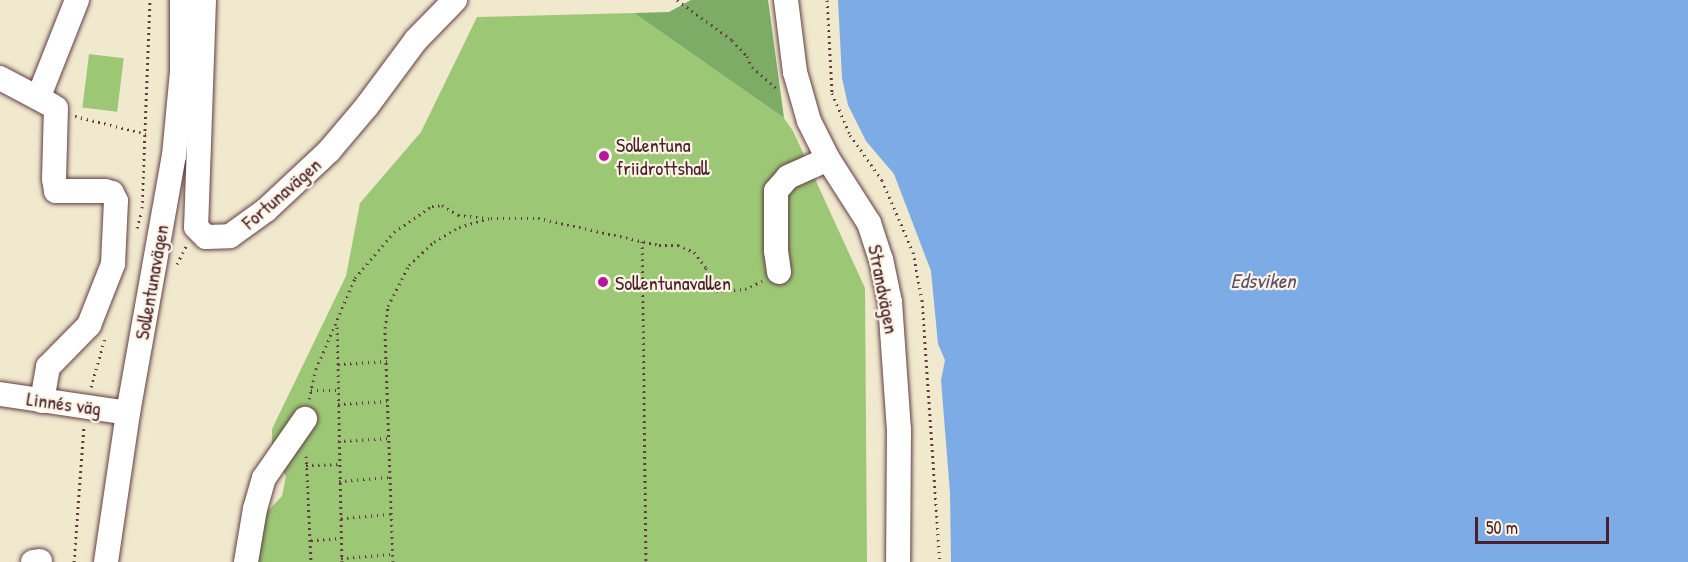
<!DOCTYPE html>
<meta charset="utf-8">
<style>
body{margin:0}
#map{position:relative;width:1688px;height:562px;overflow:hidden;background:#f0e9ce;font-family:"Patrick Hand",sans-serif}
div>[style]{position:absolute}
.green>*{inset:0;background:#9cc875;transform-origin:0 0}
.forest>*{inset:0;background:#7dac66}
.water>*{inset:0;background:#7dabe6}
.path>*{height:3px;margin-top:-1.5px;transform-origin:0;background:repeating-linear-gradient(90deg,#633d43 0 1.5px,transparent 0 6px)}
.roads{filter:drop-shadow(0 0 2px #633d43) drop-shadow(0 0 2px #633d43)}
.minor>*{height:24px;margin:-12px;padding:0 12px;transform-origin:12px;border-radius:12px;background:#fff}
.dots>*{width:16px;height:16px;translate:-50% -50%;box-sizing:border-box;border:3px solid #fcf5e5;border-radius:50%}
span{translate:-50% -50%;white-space:nowrap;text-align:center;line-height:1.15;-webkit-text-stroke:4.5px #fcf5e5;paint-order:stroke}
.poi-label{font-size:20px;color:#4a1f2b}
.left{translate:0 -50%;text-align:left}
.street-label{font-size:20px;color:#4a1f2b}
.water-label{font-size:21px;color:#5c506c;font-style:italic}
.scale{position:absolute;left:1475px;top:517px;width:134px;height:27px;box-sizing:border-box;border:3px solid #4a1f2b;border-top:0;padding-left:8px;font-size:18px;line-height:21px;white-space:nowrap;color:#4a1f2b;-webkit-text-stroke:4px #fcf5e5;paint-order:stroke}
</style>
<div id="map">
<div class="green">
<div style="clip-path:polygon(634px 13px,784px 118px,793px 131px,865px 288px,867px 562px,255px 562px,265px 514px,282px 496px,286px 476px,272px 457px,272px 429px,346px 276px,360px 203px,421px 132px,477px 17px)"></div>
<div style="left:89px;top:54px;width:35px;height:54px;rotate:7deg"></div>
</div>
<div class="forest">
<div style="clip-path:polygon(691px 0,768px 0,784px 118px,634px 13px,669px 12px)"></div>
</div>
<div class="water">
<div style="clip-path:polygon(838px 0,1688px 0,1688px 562px,951px 562px,950px 493px,941px 380px,945px 360px,938px 344px,931px 271px,894px 174px,866px 141px,848px 105px,842px 78px)"></div>
</div>
<div class="path">
<div style="left:677px;top:0;width:68px;rotate:36deg"></div>
<div style="left:732px;top:40px;width:22px;rotate:47deg"></div>
<div style="left:747px;top:56px;width:12px;rotate:66deg"></div>
<div style="left:752px;top:67px;width:35px;rotate:41deg"></div>
<div style="left:827px;top:0;width:93px;rotate:86.9deg"></div>
<div style="left:832px;top:93px;width:46px;rotate:66.8deg"></div>
<div style="left:850px;top:135px;width:55px;rotate:54.6deg"></div>
<div style="left:882px;top:180px;width:78px;rotate:66.7deg"></div>
<div style="left:913px;top:252px;width:49px;rotate:79.4deg"></div>
<div style="left:922px;top:300px;width:263px;rotate:86.1deg"></div>
<div style="left:75px;top:116px;width:73px;rotate:14.2deg"></div>
<div style="left:142px;top:208px;width:208px;rotate:-87.8deg"></div>
<div style="left:137px;top:228px;width:15px;rotate:-74deg"></div>
<div style="left:642px;top:241px;width:321px;rotate:89.3deg"></div>
<div style="left:177px;top:264px;width:20px;rotate:-63deg"></div>
<div style="left:337px;top:327px;width:235px;rotate:88.8deg"></div>
<div style="left:338px;top:364px;width:49px;rotate:-3.5deg"></div>
<div style="left:91px;top:387px;width:51px;rotate:-74.1deg"></div>
<div style="left:311px;top:390px;width:26px"></div>
<div style="left:309px;top:399px;width:31px;rotate:-77deg"></div>
<div style="left:316px;top:369px;width:99px;rotate:-66.8deg"></div>
<div style="left:355px;top:278px;width:60px;rotate:-49.7deg"></div>
<div style="left:394px;top:232px;width:46px;rotate:-34.4deg"></div>
<div style="left:432px;top:206px;width:10px;rotate:-6deg"></div>
<div style="left:442px;top:205px;width:19px;rotate:32deg"></div>
<div style="left:458px;top:215px;width:28px;rotate:6deg"></div>
<div style="left:338px;top:404px;width:49px;rotate:-3.5deg"></div>
<div style="left:338px;top:441px;width:51px;rotate:-3.4deg"></div>
<div style="left:306px;top:456px;width:106px;rotate:87.3deg"></div>
<div style="left:306px;top:465px;width:32px;rotate:-2deg"></div>
<div style="left:339px;top:481px;width:50px;rotate:-4.6deg"></div>
<div style="left:341px;top:518px;width:49px;rotate:-4.7deg"></div>
<div style="left:311px;top:540px;width:30px;rotate:-4deg"></div>
<div style="left:341px;top:558px;width:51px;rotate:-4.5deg"></div>
<div style="left:74px;top:562px;width:136px;rotate:-85.8deg"></div>
<div style="left:393px;top:562px;width:234px;rotate:-92deg"></div>
<div style="left:385px;top:328px;width:22px;rotate:-82deg"></div>
<div style="left:388px;top:306px;width:46px;rotate:-62.9deg"></div>
<div style="left:409px;top:265px;width:34px;rotate:-43deg"></div>
<div style="left:434px;top:242px;width:29px;rotate:-31deg"></div>
<div style="left:459px;top:227px;width:33px;rotate:-16deg"></div>
<div style="left:491px;top:218px;width:47px"></div>
<div style="left:538px;top:218px;width:124px;rotate:12.6deg"></div>
<div style="left:659px;top:245px;width:19px"></div>
<div style="left:678px;top:245px;width:17px;rotate:24deg"></div>
<div style="left:694px;top:252px;width:20px;rotate:53deg"></div>
<div style="left:706px;top:268px;width:25px;rotate:67deg"></div>
<div style="left:716px;top:291px;width:29px;rotate:-4deg"></div>
<div style="left:745px;top:289px;width:19px;rotate:-25deg"></div>
</div>
<div class="roads">
<div class="minor">
<div style="left:204px;top:0;width:227px;rotate:92deg"></div>
<div style="left:196px;top:227px;width:14px;rotate:45deg"></div>
<div style="left:206px;top:237px;width:24px;rotate:-2deg"></div>
<div style="left:230px;top:236px;width:44px;rotate:-35.8deg"></div>
<div style="left:266px;top:210px;width:86px;rotate:-43.1deg"></div>
<div style="left:329px;top:151px;width:59px;rotate:-49.8deg"></div>
<div style="left:367px;top:106px;width:82px;rotate:-53.4deg"></div>
<div style="left:416px;top:40px;width:56px;rotate:-45.7deg"></div>
<div style="left:786px;top:0;width:73px;rotate:82.9deg"></div>
<div style="left:795px;top:72px;width:51px;rotate:74.1deg"></div>
<div style="left:809px;top:121px;width:42px;rotate:63.4deg"></div>
<div style="left:828px;top:159px;width:76px;rotate:57.4deg"></div>
<div style="left:869px;top:223px;width:38px;rotate:72deg"></div>
<div style="left:881px;top:259px;width:44px;rotate:78.2deg"></div>
<div style="left:890px;top:302px;width:128px;rotate:86deg"></div>
<div style="left:899px;top:430px;width:132px;rotate:90.4deg"></div>
<div style="left:0;top:78px;width:58px;rotate:27.9deg"></div>
<div style="left:39px;top:96px;width:103px;rotate:-68.4deg"></div>
<div style="left:779px;top:272px;width:21px;rotate:-98deg"></div>
<div style="left:776px;top:251px;width:60px;rotate:-90deg"></div>
<div style="left:776px;top:191px;width:18px;rotate:-49deg"></div>
<div style="left:788px;top:177px;width:44px;rotate:-24.2deg"></div>
<div style="left:0;top:394px;width:129px;rotate:8.4deg"></div>
<div style="left:42px;top:401px;width:35px;rotate:-80deg"></div>
<div style="left:48px;top:367px;width:59px;rotate:-45.7deg"></div>
<div style="left:89px;top:325px;width:66px;rotate:-68.5deg"></div>
<div style="left:113px;top:264px;width:63px;rotate:-87.3deg"></div>
<div style="left:116px;top:201px;width:9px;rotate:-117deg"></div>
<div style="left:112px;top:193px;width:7px;rotate:-164deg"></div>
<div style="left:105px;top:191px;width:49px;rotate:180deg"></div>
<div style="left:56px;top:191px;width:12px;rotate:-99deg"></div>
<div style="left:54px;top:179px;width:71px;rotate:-88.4deg"></div>
<div style="left:33px;top:562px;width:7px;rotate:-8deg"></div>
<div style="left:106px;top:562px;width:151px;rotate:-81.6deg"></div>
<div style="left:128px;top:413px;width:261px;rotate:-79.9deg"></div>
<div style="left:174px;top:156px;width:85px;rotate:-84.6deg"></div>
<div style="left:182px;top:71px;width:71px;rotate:-90deg"></div>
<div style="left:246px;top:562px;width:54px;rotate:-80.4deg"></div>
<div style="left:255px;top:509px;width:32px;rotate:-74deg"></div>
<div style="left:264px;top:478px;width:72px;rotate:-55.2deg"></div>
</div>
</div>
<div class="dots">
<div style="left:604px;top:156px;background:#b5179e"></div>
<div style="left:603px;top:282px;background:#b5179e"></div>
</div>
<div class="poi-label">
<span class="left" style="left:616px;top:156px">Sollentuna<br>friidrottshall</span>
<span class="left" style="left:615px;top:282px">Sollentunavallen</span>
</div>
<div class="street-label">
<span style="left:281px;top:193px;rotate:-41deg">Fortunavägen</span>
<span style="left:151px;top:282px;rotate:-80deg">Sollentunavägen</span>
<span style="left:884px;top:289px;rotate:79deg">Strandvägen</span>
<span style="left:64px;top:403px;rotate:8deg">Linnés väg</span>
</div>
<div class="water-label">
<span style="left:1263px;top:281px">Edsviken</span>
</div>
<div class="scale">50 m</div>
</div>
